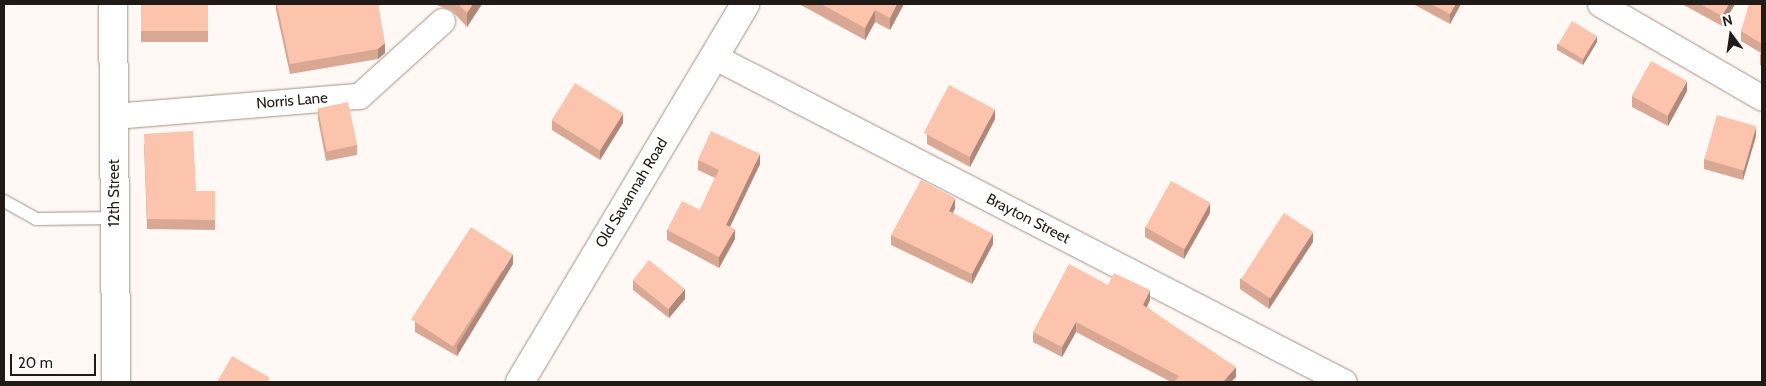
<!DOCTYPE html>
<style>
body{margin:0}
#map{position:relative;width:1766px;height:386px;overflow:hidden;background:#fff8f4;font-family:Cabin,sans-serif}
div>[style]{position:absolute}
.roads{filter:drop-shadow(0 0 1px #a09288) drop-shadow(0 0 1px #a09288)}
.service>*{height:12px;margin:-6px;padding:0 6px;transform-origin:6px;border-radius:6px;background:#fff}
.minor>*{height:25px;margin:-12.5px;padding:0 12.5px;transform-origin:12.5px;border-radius:12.5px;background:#fff}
.tertiary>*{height:28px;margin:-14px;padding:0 14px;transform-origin:14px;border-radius:14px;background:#fff}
.wall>*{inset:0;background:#d9a895;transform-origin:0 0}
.shaded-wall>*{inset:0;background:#b08879}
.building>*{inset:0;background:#fcc3ad;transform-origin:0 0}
span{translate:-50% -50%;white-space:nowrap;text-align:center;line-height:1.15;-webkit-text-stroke:5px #fff;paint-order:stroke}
.street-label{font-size:15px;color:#211b18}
.frame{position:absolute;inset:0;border:5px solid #211b18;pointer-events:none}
.north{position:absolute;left:1706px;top:10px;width:50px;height:50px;-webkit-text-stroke:4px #fff;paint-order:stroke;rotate:346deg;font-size:14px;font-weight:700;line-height:20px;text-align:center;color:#211b18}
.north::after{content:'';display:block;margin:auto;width:18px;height:22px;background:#211b18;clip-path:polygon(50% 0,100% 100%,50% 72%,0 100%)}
.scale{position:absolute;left:10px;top:354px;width:86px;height:22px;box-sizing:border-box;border:2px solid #211b18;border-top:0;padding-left:6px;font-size:15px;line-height:18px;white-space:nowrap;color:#211b18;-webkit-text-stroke:4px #fff;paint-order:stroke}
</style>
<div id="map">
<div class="roads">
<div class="service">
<div style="left:4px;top:201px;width:37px;rotate:29deg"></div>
<div style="left:36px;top:219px;width:79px;rotate:-0.7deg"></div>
</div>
<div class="minor">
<div style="left:1600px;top:4px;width:187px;rotate:30.1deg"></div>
<div style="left:713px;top:56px;width:710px;rotate:27.32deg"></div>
<div style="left:114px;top:116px;width:246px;rotate:-4.7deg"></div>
<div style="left:359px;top:96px;width:112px;rotate:-42.1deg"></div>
</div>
<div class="tertiary">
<div style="left:113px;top:4px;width:378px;rotate:89.5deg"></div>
<div style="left:520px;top:382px;width:440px;rotate:-59.2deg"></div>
</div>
</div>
<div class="wall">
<div style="left:141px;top:4px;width:67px;height:38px"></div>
<div style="clip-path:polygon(276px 4px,378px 4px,385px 53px,378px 59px,290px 74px,276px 10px)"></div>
<div style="clip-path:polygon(434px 4px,482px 4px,467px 27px,452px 11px)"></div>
<div style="clip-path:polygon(799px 4px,904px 4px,890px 30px,875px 22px,865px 40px)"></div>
<div style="clip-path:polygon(1413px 4px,1461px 4px,1450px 24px)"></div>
<div style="clip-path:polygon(1682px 4px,1735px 4px,1722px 26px)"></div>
<div style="clip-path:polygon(1762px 4px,1762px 66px,1760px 65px,1760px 55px,1761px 53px,1741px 41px,1741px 31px)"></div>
<div style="clip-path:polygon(1597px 42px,1583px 65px,1557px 50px,1557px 44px)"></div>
<div style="clip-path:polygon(1687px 91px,1668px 126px,1632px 107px,1632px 96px)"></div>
<div style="clip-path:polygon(318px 108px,357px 145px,357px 155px,326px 161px,318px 119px)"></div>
<div style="clip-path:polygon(995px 119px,970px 167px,927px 144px,927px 134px)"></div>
<div style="clip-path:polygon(552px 120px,623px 123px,600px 160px,552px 130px)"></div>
<div style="clip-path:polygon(1756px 136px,1743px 180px,1704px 169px,1704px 159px)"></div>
<div style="clip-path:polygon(144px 144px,196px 191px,215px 191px,215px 230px,147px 229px)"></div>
<div style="clip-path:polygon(698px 160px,760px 164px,730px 227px,735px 239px,719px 268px,667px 240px,667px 230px,700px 210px,715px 178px,698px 170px)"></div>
<div style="clip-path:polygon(955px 208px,953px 213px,993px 244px,972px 284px,891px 245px,891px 235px)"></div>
<div style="clip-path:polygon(1210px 213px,1184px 259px,1145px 237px,1145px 227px)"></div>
<div style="clip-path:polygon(1313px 242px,1269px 309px,1240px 289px,1240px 279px)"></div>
<div style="clip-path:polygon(513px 264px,457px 356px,415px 332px,415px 322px)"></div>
<div style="clip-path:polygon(633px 280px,685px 299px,669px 318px,633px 290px)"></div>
<div style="clip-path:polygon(1108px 285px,1150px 300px,1147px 307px,1236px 377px,1231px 382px,1171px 382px,1076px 332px,1062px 357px,1033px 342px,1033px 332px)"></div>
</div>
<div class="shaded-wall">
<div style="clip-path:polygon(473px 4px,482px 4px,467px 27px,467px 13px)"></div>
<div style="clip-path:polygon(897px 4px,904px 4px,890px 30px,890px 18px)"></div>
<div style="clip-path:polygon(1456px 4px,1461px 4px,1450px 24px,1450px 14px)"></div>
<div style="clip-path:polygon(1729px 4px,1735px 4px,1722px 26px,1722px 16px)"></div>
<div style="clip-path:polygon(875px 10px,875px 22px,865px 40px,865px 28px)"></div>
<div style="clip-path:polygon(1597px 36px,1597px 42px,1583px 65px,1583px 60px)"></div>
<div style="clip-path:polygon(385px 43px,385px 53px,378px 59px,378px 49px)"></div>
<div style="clip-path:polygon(1687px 81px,1687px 91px,1668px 126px,1668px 116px)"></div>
<div style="clip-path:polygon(995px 109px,995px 119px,970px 167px,970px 157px)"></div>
<div style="clip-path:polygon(623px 113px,623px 123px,600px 160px,600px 150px)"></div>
<div style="clip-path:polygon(1756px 126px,1756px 136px,1743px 180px,1743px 170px)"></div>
<div style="clip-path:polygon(760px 154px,760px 164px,726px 235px,726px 225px)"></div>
<div style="clip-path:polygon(955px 198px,955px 208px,949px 221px,949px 211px)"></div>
<div style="clip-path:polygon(1210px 203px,1210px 213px,1184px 259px,1184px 249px)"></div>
<div style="clip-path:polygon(735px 229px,735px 239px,719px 268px,719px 257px)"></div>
<div style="clip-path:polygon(1313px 232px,1313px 242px,1269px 309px,1269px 299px)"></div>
<div style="clip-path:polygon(993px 234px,993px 244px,972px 284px,972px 274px)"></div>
<div style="clip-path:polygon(513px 254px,513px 264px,457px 356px,457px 346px)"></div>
<div style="clip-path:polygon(685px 289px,685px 299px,669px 318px,669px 308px)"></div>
<div style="clip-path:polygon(1150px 290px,1150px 300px,1143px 315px,1143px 305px)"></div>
<div style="clip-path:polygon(1076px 322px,1076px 332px,1062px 357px,1062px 347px)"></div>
<div style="clip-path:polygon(1236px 367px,1236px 377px,1231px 382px,1223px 382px)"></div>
</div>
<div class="building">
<div style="left:141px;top:4px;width:67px;height:27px"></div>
<div style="clip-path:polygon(277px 4px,378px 4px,385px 43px,378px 49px,290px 64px)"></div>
<div style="clip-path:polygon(458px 4px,473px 4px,467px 13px)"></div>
<div style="clip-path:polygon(821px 4px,897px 4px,890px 18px,875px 10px,865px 28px)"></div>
<div style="clip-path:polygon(1431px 4px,1456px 4px,1450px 14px)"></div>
<div style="clip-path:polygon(1700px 4px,1729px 4px,1722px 16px)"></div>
<div style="clip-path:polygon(1749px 4px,1762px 4px,1762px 44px,1741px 31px)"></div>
<div style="left:1572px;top:21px;width:29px;height:27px;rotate:31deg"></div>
<div style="left:1651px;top:61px;width:41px;height:40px;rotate:29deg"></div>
<div style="left:575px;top:83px;width:57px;height:44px;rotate:32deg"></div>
<div style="left:949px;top:85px;width:52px;height:54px;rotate:28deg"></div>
<div style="left:348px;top:102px;width:44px;height:31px;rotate:78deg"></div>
<div style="left:1717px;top:115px;width:41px;height:46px;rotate:16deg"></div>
<div style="clip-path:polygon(193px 131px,196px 191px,215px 191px,215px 220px,147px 219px,144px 134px)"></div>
<div style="clip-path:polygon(711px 131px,760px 154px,726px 225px,735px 229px,719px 257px,667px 230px,682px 201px,700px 210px,719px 170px,698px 160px)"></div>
<div style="clip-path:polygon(921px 180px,955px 198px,949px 211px,993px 234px,972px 274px,891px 235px)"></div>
<div style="left:1171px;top:181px;width:45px;height:53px;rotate:29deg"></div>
<div style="left:1284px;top:213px;width:35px;height:79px;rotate:33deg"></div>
<div style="left:471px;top:227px;width:50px;height:110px;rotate:33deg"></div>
<div style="left:649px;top:260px;width:46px;height:26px;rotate:39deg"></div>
<div style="clip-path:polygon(1069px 264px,1108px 285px,1114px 273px,1150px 290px,1143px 305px,1236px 367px,1223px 382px,1177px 382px,1175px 381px,1179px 376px,1076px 322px,1062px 347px,1033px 332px)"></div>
<div style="clip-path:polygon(232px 356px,270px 378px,268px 382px,217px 382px)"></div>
</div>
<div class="street-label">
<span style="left:292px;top:101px;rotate:-5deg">Norris Lane</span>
<span style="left:115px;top:193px;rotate:-90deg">12th Street</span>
<span style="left:632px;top:193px;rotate:-59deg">Old Savannah Road</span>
<span style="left:1028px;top:219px;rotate:27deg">Brayton Street</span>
</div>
<div class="frame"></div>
<div class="north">N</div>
<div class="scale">20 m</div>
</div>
